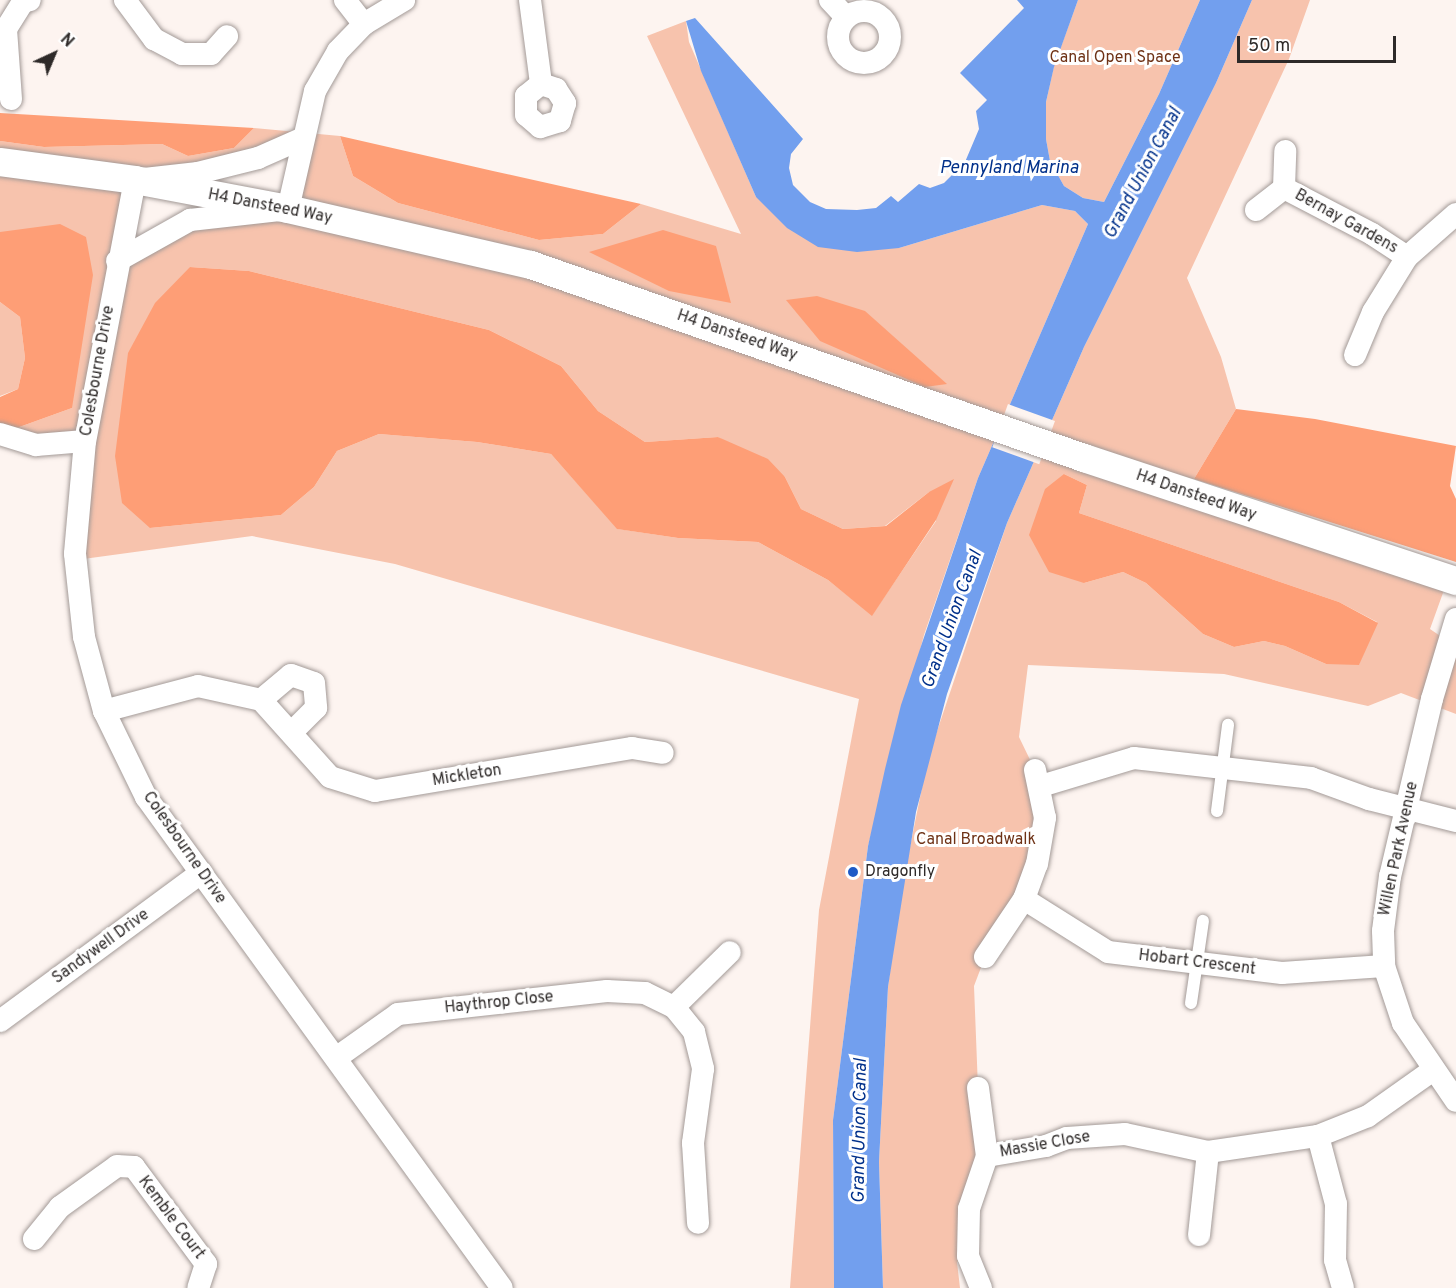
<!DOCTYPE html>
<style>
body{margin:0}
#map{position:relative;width:1456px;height:1288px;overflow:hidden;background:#fdf4f0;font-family:Overpass,sans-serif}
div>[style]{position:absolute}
.green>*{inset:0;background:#f7c3ad}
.forest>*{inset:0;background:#fe9e76}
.water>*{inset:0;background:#729fee}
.pier>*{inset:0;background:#fdf4f0;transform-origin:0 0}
.roads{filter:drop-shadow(0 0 2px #a39a97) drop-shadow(0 0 2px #a39a97)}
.service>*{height:12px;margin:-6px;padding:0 6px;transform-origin:6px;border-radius:6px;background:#fff}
.minor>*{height:22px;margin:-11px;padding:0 11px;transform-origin:11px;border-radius:11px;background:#fff}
.minor>.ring{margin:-11px;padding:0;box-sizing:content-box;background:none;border:22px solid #fff;border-radius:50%}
.tertiary>*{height:28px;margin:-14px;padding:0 14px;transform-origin:14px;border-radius:14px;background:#fff}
.dots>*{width:16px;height:16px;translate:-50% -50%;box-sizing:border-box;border:3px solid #fff;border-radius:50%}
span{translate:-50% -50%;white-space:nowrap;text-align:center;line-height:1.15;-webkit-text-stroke:6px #fff;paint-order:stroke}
.park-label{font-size:16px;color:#6e3216}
.street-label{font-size:16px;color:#2e2a29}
.poi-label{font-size:16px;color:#2e2a29}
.left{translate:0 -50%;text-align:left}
.water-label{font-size:18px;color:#00308a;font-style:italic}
.north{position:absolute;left:24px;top:24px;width:60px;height:60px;-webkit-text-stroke:4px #fff;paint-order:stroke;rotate:44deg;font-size:16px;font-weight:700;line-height:24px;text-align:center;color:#2e2a29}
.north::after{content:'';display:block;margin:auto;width:21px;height:27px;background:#2e2a29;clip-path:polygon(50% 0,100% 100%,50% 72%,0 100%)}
.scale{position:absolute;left:1237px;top:36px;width:159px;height:27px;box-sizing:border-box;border:3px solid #2e2a29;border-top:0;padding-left:8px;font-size:18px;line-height:21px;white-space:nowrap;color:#2e2a29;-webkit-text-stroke:4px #fff;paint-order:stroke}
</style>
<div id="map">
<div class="green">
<div style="clip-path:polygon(1078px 0,1200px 0,1159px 94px,1104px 202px,1083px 198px,1064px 186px,1050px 161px,1046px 139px,1046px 102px,1054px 66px)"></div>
<div style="clip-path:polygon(evenodd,1252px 0,1310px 0,1289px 59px,1187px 278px,1221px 357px,1236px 409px,1194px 479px,1099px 462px,1448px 579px,1430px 629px,1449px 642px,1456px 620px,1456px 714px,1401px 693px,1368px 706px,1224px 674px,1028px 665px,1019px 737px,1035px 770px,1037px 864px,985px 957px,974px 986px,978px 1088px,987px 1156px,968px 1256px,957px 1262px,960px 1288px,883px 1288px,879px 1162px,888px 987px,898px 906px,928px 758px,1007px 523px,1084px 347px,1216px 83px,1252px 0,1064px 474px,1087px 485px,1079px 513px,1339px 602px,1377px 622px,1359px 664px,1326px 664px,1285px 646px,1264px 641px,1234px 647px,1203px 634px,1146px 583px,1123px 572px,1084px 583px,1064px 474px)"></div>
<div style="clip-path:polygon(evenodd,686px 21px,689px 42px,756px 197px,899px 248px,1042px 205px,1075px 211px,1088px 224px,978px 478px,924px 635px,868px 846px,833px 1120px,834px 1288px,790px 1288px,819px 910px,859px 699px,395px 564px,252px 536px,76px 560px,85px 441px,0 434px,72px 408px,7px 232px,0 232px,0 141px,44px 147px,162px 144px,188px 156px,234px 148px,254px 128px,340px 136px,353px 176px,398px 203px,539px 240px,603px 234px,641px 204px,741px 234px,647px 36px,686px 21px,302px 135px,288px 209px,190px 220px,117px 261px,135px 180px,302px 135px,686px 21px,190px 267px,249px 271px,489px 330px,561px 366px,598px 411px,645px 442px,718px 437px,785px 477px,801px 509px,843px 529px,885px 526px,929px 492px,936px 521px,872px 615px,828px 580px,758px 542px,678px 538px,618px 529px,551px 454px,477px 442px,379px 434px,337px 451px,314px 487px,281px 515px,150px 528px,190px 267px)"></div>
<div style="clip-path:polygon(0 302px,20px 317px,25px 358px,18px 389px,0 396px)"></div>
</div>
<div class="forest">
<div style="clip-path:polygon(0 113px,254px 128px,234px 148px,188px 156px,162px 144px,44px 147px,0 141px)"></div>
<div style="clip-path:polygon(340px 136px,493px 171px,641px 204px,603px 234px,539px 240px,398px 203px,353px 176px)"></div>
<div style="clip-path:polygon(60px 224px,86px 237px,93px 275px,72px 408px,0 434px,0 397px,18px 389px,25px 358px,20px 317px,0 302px,0 232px)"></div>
<div style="clip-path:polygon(663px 230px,716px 246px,731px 303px,669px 291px,589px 252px)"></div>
<div style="clip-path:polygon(190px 267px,249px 271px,489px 330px,561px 366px,598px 411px,645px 442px,718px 437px,768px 459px,785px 477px,801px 509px,843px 529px,886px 526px,929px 492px,954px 479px,936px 520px,872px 616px,828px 580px,758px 542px,678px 538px,617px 529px,551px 454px,477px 442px,379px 434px,337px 451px,314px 487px,281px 515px,150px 528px,122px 503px,115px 456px,128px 353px,155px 303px)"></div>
<div style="clip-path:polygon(817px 296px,865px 311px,947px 384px,925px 387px,820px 341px,786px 300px)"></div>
<div style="clip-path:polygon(1236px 409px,1315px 419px,1456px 446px,1450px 486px,1456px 499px,1456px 562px,1194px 479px)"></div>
<div style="clip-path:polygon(1064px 474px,1087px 485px,1079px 513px,1339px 602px,1378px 623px,1359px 665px,1326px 664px,1285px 646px,1264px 641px,1234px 647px,1203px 634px,1146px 583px,1123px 572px,1084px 583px,1049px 572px,1029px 535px,1045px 489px)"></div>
</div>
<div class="water">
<div style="clip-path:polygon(1017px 0,1078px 0,1054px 67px,1046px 102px,1046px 139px,1050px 161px,1064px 186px,1083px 198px,1104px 202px,1159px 94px,1200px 0,1252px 0,1216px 83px,1084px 347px,1007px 523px,947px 694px,916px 812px,888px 987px,879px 1162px,883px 1288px,834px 1288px,833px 1120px,868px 846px,885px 769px,901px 705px,978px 478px,1088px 224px,1075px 211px,1042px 205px,899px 248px,857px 252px,818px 247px,787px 228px,756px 197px,701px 71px,686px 21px,695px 18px,803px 139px,791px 154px,789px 168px,793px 185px,810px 202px,826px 209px,857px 210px,876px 208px,891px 196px,898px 202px,919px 184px,930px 188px,944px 183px,965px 162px,979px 129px,976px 111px,987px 100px,960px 73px,1024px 8px)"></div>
</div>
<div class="pier">
<div style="left:1008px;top:404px;width:50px;height:46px;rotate:20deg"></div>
</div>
<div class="roads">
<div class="service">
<div style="left:1217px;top:811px;width:87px;rotate:-82.7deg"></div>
<div style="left:1191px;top:1003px;width:83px;rotate:-81.7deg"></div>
</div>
<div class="minor">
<div style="left:125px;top:0;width:49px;rotate:53.4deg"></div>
<div style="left:154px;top:39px;width:32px;rotate:28deg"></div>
<div style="left:182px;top:54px;width:29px"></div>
<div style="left:211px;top:54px;width:24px;rotate:-48deg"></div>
<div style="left:345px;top:0;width:31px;rotate:52deg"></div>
<div style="left:530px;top:0;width:85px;rotate:82.5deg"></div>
<div style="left:830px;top:0;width:23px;rotate:47deg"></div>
<div class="ring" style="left:838px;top:11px;width:30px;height:30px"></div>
<div style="left:541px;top:84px;width:16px;rotate:18deg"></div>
<div style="left:556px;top:89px;width:17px;rotate:57deg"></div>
<div style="left:565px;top:103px;width:19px;rotate:106deg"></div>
<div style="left:560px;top:121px;width:21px;rotate:163deg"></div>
<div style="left:540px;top:127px;width:18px;rotate:-139deg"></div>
<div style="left:526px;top:115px;width:19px;rotate:-90deg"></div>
<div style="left:526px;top:96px;width:19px;rotate:-39deg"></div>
<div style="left:11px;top:99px;width:70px;rotate:-94.1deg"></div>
<div style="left:6px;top:29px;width:32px;rotate:-58deg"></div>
<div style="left:23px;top:2px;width:7px;rotate:-16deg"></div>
<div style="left:301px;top:139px;width:47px;rotate:156.2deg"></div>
<div style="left:258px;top:158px;width:62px;rotate:166deg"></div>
<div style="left:198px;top:173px;width:63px;rotate:173.7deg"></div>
<div style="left:135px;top:180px;width:266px;rotate:100.8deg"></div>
<div style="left:85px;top:441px;width:113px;rotate:95.1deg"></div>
<div style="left:75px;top:554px;width:83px;rotate:83.8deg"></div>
<div style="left:84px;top:637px;width:77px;rotate:74.9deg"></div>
<div style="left:104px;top:711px;width:96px;rotate:64deg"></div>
<div style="left:146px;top:797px;width:606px;rotate:54.06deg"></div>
<div style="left:1284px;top:188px;width:99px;rotate:27.6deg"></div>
<div style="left:1372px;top:234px;width:42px;rotate:33.3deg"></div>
<div style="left:1256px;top:210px;width:36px;rotate:-38deg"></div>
<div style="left:1284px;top:188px;width:37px;rotate:-88deg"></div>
<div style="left:117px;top:261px;width:84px;rotate:-29.3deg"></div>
<div style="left:190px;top:220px;width:99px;rotate:-6.4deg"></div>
<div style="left:288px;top:209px;width:121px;rotate:-77.1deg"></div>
<div style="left:315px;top:91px;width:46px;rotate:-60.1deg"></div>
<div style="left:338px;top:51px;width:37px;rotate:-46deg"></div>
<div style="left:364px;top:24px;width:47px;rotate:-31deg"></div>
<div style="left:1355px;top:355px;width:47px;rotate:-67.3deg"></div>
<div style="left:1373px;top:312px;width:65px;rotate:-58.3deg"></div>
<div style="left:1407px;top:257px;width:65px;rotate:-41.3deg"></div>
<div style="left:0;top:434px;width:38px;rotate:17deg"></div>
<div style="left:36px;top:445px;width:49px;rotate:-4.7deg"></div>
<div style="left:1456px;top:619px;width:84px;rotate:106.7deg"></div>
<div style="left:1432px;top:699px;width:182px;rotate:103.3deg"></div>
<div style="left:1390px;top:876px;width:55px;rotate:97.3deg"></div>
<div style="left:1383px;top:931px;width:35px;rotate:88deg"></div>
<div style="left:1384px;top:966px;width:60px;rotate:71.6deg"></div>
<div style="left:1403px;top:1023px;width:94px;rotate:55.8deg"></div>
<div style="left:261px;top:700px;width:39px;rotate:-40deg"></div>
<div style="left:291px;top:675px;width:24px;rotate:19deg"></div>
<div style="left:314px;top:683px;width:25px;rotate:85deg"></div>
<div style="left:316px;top:708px;width:35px;rotate:135deg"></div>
<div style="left:104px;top:711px;width:97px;rotate:-14.9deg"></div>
<div style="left:198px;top:686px;width:65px;rotate:12.5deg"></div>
<div style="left:261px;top:700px;width:103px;rotate:48.1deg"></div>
<div style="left:330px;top:777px;width:47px;rotate:17.3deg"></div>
<div style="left:375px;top:791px;width:261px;rotate:-9.5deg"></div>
<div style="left:632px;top:748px;width:31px;rotate:9deg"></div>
<div style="left:1041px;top:786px;width:97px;rotate:-16.8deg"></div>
<div style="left:1134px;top:758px;width:178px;rotate:6.4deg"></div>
<div style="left:1311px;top:778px;width:62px;rotate:19.9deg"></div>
<div style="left:1369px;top:799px;width:90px;rotate:14.2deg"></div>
<div style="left:1024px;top:899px;width:99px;rotate:32.2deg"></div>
<div style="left:1108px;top:952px;width:175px;rotate:6.9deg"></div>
<div style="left:1282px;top:973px;width:102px;rotate:-3.9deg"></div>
<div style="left:985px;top:957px;width:70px;rotate:-56.1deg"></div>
<div style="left:1024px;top:899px;width:37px;rotate:-70deg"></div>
<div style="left:1037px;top:864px;width:47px;rotate:-80.1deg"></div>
<div style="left:1045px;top:818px;width:49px;rotate:-101.8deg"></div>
<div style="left:674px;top:1007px;width:78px;rotate:-44.5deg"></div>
<div style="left:0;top:1021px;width:250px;rotate:-36.4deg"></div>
<div style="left:336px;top:1058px;width:76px;rotate:-35.4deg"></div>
<div style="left:398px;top:1014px;width:210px;rotate:-6.3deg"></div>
<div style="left:607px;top:991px;width:38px;rotate:3deg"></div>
<div style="left:645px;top:993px;width:32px;rotate:26deg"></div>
<div style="left:674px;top:1007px;width:32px;rotate:51deg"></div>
<div style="left:694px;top:1032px;width:38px;rotate:76deg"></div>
<div style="left:703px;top:1069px;width:75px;rotate:97.7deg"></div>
<div style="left:693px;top:1143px;width:80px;rotate:86.4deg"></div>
<div style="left:978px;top:1088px;width:69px;rotate:82.5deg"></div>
<div style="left:987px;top:1156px;width:56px;rotate:108.8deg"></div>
<div style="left:969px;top:1209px;width:47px;rotate:91.2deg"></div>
<div style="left:968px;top:1256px;width:35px;rotate:68deg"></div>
<div style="left:1318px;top:1136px;width:70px;rotate:75.2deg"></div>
<div style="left:1336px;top:1204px;width:56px;rotate:91deg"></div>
<div style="left:1335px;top:1260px;width:29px;rotate:74deg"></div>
<div style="left:987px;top:1156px;width:60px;rotate:-9.6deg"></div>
<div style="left:1046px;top:1146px;width:22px;rotate:-21deg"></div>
<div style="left:1067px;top:1138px;width:58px;rotate:-3.9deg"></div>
<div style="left:1125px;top:1134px;width:85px;rotate:12.2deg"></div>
<div style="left:1208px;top:1152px;width:111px;rotate:-8.3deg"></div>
<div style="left:1318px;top:1136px;width:54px;rotate:-21.8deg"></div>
<div style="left:1368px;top:1116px;width:80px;rotate:-35.3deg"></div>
<div style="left:1199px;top:1235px;width:83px;rotate:-83.8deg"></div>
<div style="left:34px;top:1239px;width:41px;rotate:-50.9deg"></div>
<div style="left:60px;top:1207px;width:70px;rotate:-35.7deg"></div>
<div style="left:117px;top:1166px;width:17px;rotate:3deg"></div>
<div style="left:134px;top:1167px;width:121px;rotate:53.4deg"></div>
<div style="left:206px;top:1264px;width:25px;rotate:108deg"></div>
</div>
<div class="tertiary">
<div style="left:0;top:162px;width:136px;rotate:7.6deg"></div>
<div style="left:135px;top:180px;width:156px;rotate:10.7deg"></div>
<div style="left:288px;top:209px;width:249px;rotate:13deg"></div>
<div style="left:531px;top:265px;width:586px;rotate:19.24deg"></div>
<div style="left:1084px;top:458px;width:392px;rotate:18.3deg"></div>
</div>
</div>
<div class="dots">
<div style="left:853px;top:872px;background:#1e5ac6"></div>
</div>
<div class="park-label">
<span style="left:1115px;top:58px">Canal Open Space</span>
<span style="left:976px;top:840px">Canal Broadwalk</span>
</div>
<div class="street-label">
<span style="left:270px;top:207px;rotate:11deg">H4 Dansteed Way</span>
<span style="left:1346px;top:222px;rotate:29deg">Bernay Gardens</span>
<span style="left:737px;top:336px;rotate:19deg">H4 Dansteed Way</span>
<span style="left:98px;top:371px;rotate:-80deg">Colesbourne Drive</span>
<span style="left:1196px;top:496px;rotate:19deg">H4 Dansteed Way</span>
<span style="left:467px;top:776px;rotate:-9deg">Mickleton</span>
<span style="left:184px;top:848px;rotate:55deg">Colesbourne Drive</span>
<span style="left:1399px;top:849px;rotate:-78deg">Willen Park Avenue</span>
<span style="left:101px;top:947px;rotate:-36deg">Sandywell Drive</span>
<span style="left:1197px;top:963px;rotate:7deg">Hobart Crescent</span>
<span style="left:499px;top:1003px;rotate:-6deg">Haythrop Close</span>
<span style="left:1045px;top:1145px;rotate:-10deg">Massie Close</span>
<span style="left:171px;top:1218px;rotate:53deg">Kemble Court</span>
</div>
<div class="poi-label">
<span class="left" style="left:865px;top:872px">Dragonfly</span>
</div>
<div class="water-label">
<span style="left:1009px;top:169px">Pennyland Marina</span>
<span style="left:1144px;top:174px;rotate:-62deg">Grand Union Canal</span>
<span style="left:953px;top:620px;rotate:-70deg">Grand Union Canal</span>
<span style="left:861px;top:1131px;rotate:-89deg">Grand Union Canal</span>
</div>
<div class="north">N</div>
<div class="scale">50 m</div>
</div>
